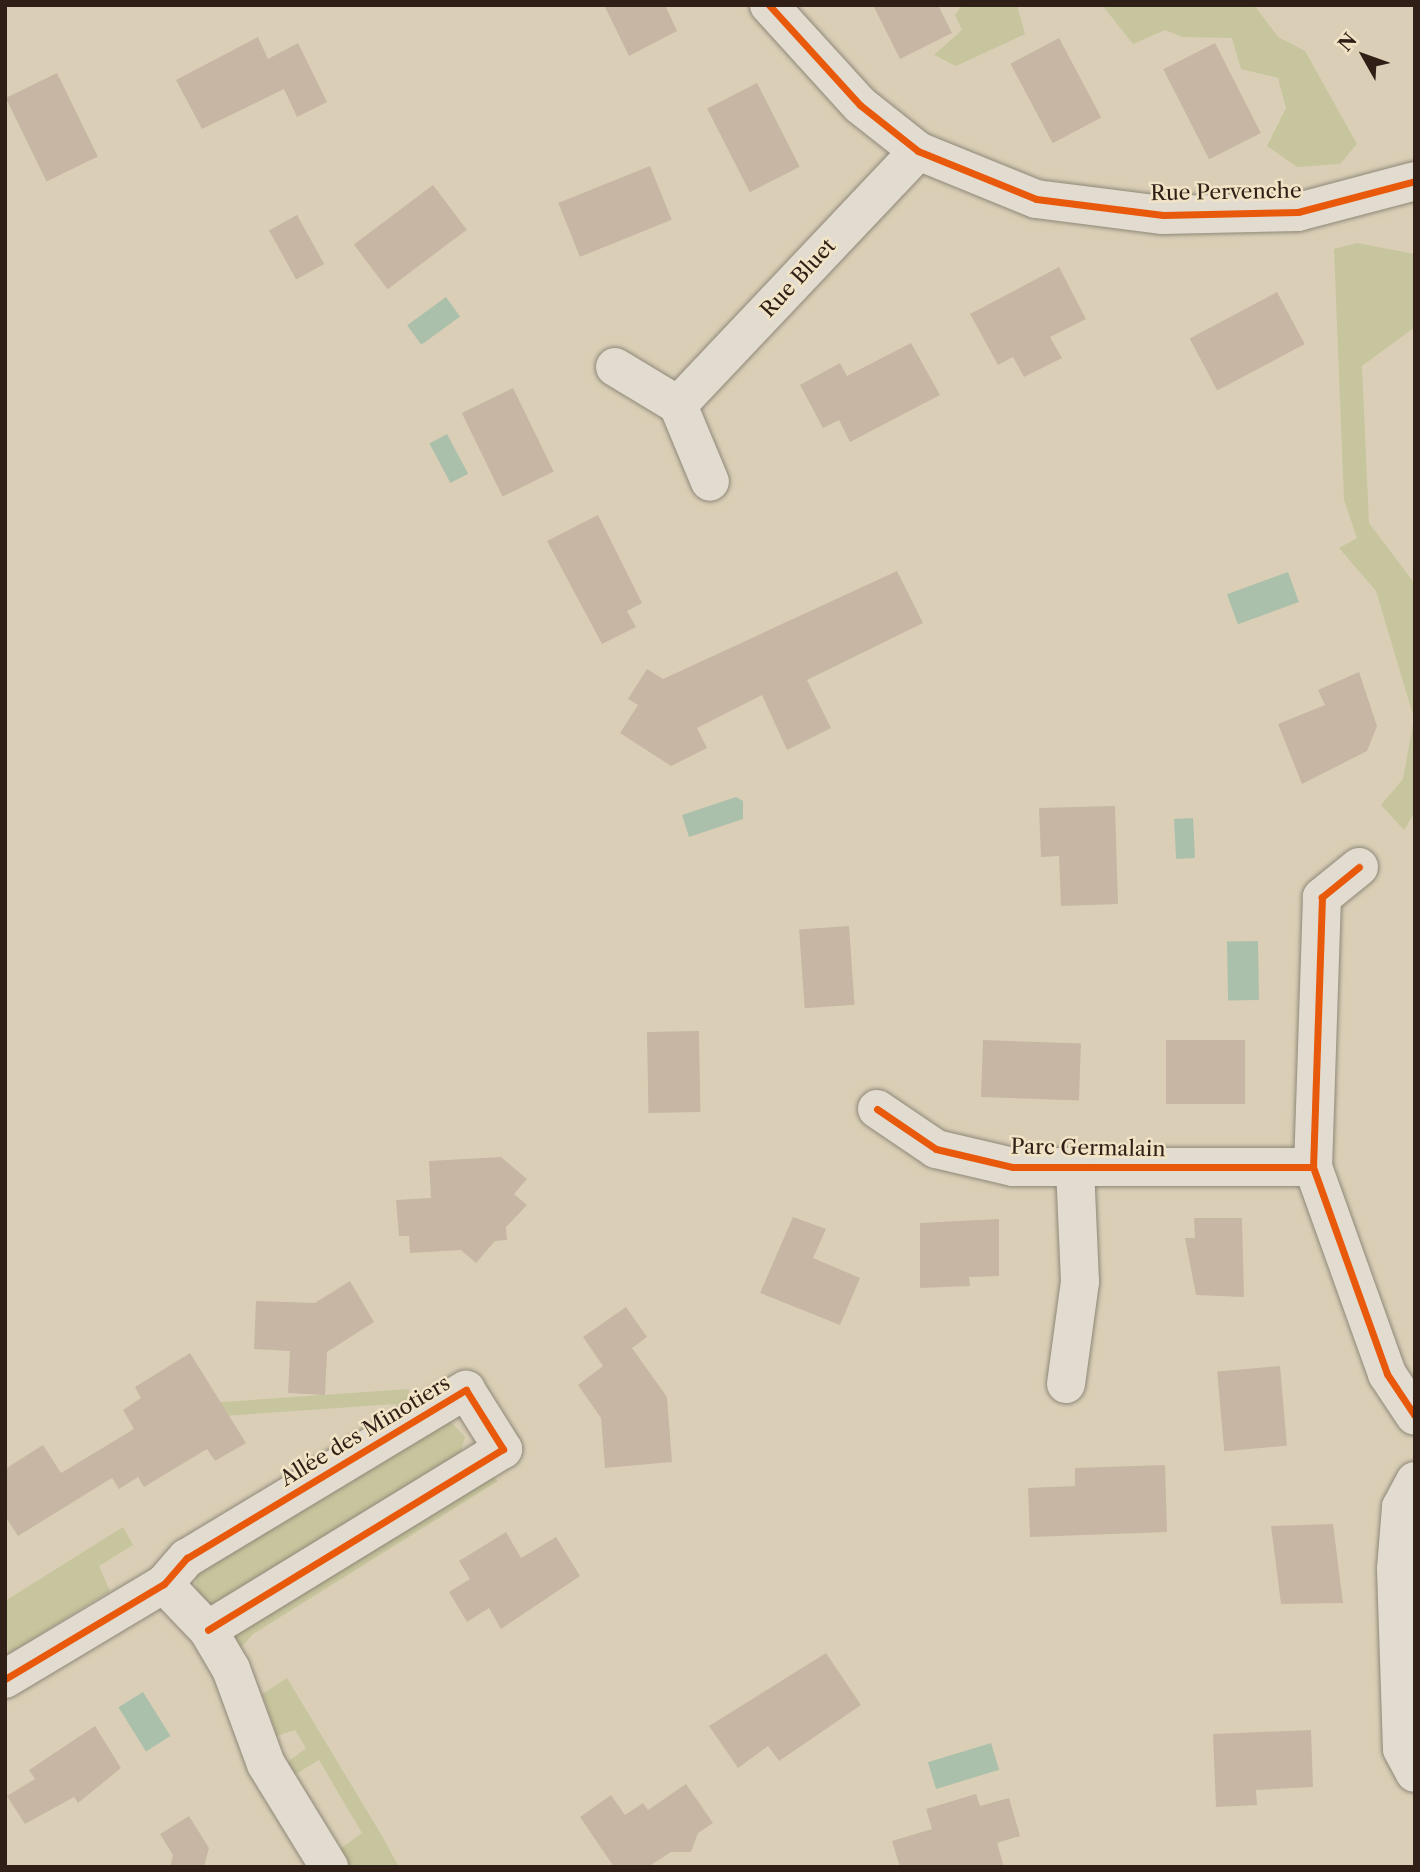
<!DOCTYPE html>
<meta charset="utf-8">
<style>
body{margin:0}
#map{position:relative;width:1420px;height:1872px;overflow:hidden;background:#dacfb6;font-family:"Libre Caslon Text",serif}
div>[style]{position:absolute}
.green>*{inset:0;background:#c6c59d;transform-origin:0 0}
.water>*{inset:0;background:#abc0ab;transform-origin:0 0}
.building>*{inset:0;background:#c6b6a3;transform-origin:0 0}
.roads{filter:drop-shadow(0 0 2px #8f8778) drop-shadow(0 0 2px #8f8778)}
.street>*{height:38px;margin:-19px;padding:0 19px;transform-origin:19px;border-radius:19px;background:#e2dcd0}
.cycleway>*{height:7px;margin:-3.5px;padding:0 3.5px;transform-origin:3.5px;border-radius:3.5px;background:#e8590c}
span{translate:-50% -50%;white-space:nowrap;text-align:center;line-height:1.15;-webkit-text-stroke:5px #f1e4c6;paint-order:stroke}
.street-label{font-size:21px;color:#301f16}
.frame{position:absolute;inset:0;border:7px solid #301f16;pointer-events:none}
.north{position:absolute;left:1329px;top:21px;width:70px;height:70px;-webkit-text-stroke:5px #f1e4c6;paint-order:stroke;rotate:310deg;font-size:19px;font-weight:700;line-height:28px;text-align:center;color:#301f16}
.north::after{content:'';display:block;margin:auto;width:24px;height:32px;background:#301f16;clip-path:polygon(50% 0,100% 100%,50% 72%,0 100%)}
</style>
<div id="map">
<div class="green">
<div style="clip-path:polygon(962px 5px,1017px 5px,1025px 34px,956px 66px,934px 55px,962px 30px,955px 15px)"></div>
<div style="clip-path:polygon(1102px 5px,1254px 5px,1278px 37px,1305px 51px,1357px 144px,1340px 164px,1297px 167px,1267px 146px,1286px 108px,1278px 78px,1241px 69px,1232px 38px,1183px 37px,1165px 30px,1133px 44px)"></div>
<div style="clip-path:polygon(1357px 243px,1415px 254px,1415px 327px,1362px 366px,1369px 523px,1415px 584px,1415px 812px,1404px 830px,1381px 805px,1403px 779px,1414px 718px,1376px 591px,1339px 548px,1357px 538px,1344px 500px,1334px 249px)"></div>
<div style="left:409px;top:1389px;width:14px;height:265px;rotate:86deg"></div>
<div style="clip-path:polygon(449px 1420px,465px 1437px,461px 1452px,213px 1606px,197px 1593px,195px 1575px)"></div>
<div style="clip-path:polygon(490px 1474px,498px 1481px,253px 1634px,237px 1652px,234px 1626px)"></div>
<div style="clip-path:polygon(123px 1527px,133px 1545px,99px 1566px,110px 1591px,8px 1654px,5px 1601px)"></div>
<div style="clip-path:polygon(287px 1678px,382px 1836px,399px 1867px,348px 1867px,337px 1851px,362px 1833px,319px 1760px,291px 1777px,288px 1762px,306px 1748px,295px 1730px,277px 1736px,262px 1694px)"></div>
</div>
<div class="water">
<div style="left:446px;top:297px;width:24px;height:48px;rotate:54deg"></div>
<div style="left:447px;top:434px;width:45px;height:20px;rotate:62deg"></div>
<div style="left:1288px;top:572px;width:32px;height:65px;rotate:70deg"></div>
<div style="clip-path:polygon(736px 797px,743px 801px,743px 819px,689px 837px,682px 815px)"></div>
<div style="left:1193px;top:818px;width:40px;height:19px;rotate:87deg"></div>
<div style="left:1258px;top:941px;width:59px;height:31px;rotate:89deg"></div>
<div style="left:143px;top:1692px;width:52px;height:29px;rotate:58deg"></div>
<div style="left:991px;top:1743px;width:28px;height:66px;rotate:73deg"></div>
</div>
<div class="building">
<div style="clip-path:polygon(604px 5px,665px 5px,677px 31px,629px 56px)"></div>
<div style="clip-path:polygon(873px 5px,938px 5px,952px 33px,900px 59px)"></div>
<div style="clip-path:polygon(258px 37px,268px 59px,298px 43px,327px 102px,297px 117px,284px 89px,202px 129px,176px 80px)"></div>
<div style="left:1059px;top:38px;width:90px;height:55px;rotate:62deg"></div>
<div style="left:1215px;top:43px;width:101px;height:58px;rotate:63deg"></div>
<div style="left:57px;top:73px;width:93px;height:57px;rotate:64deg"></div>
<div style="left:757px;top:83px;width:94px;height:56px;rotate:63deg"></div>
<div style="left:650px;top:166px;width:58px;height:99px;rotate:68deg"></div>
<div style="left:433px;top:185px;width:56px;height:99px;rotate:53deg"></div>
<div style="left:297px;top:215px;width:56px;height:32px;rotate:61deg"></div>
<div style="clip-path:polygon(1059px 267px,1086px 319px,1050px 337px,1062px 358px,1024px 377px,1013px 357px,998px 365px,970px 314px)"></div>
<div style="left:1277px;top:292px;width:59px;height:99px;rotate:62deg"></div>
<div style="clip-path:polygon(911px 343px,940px 395px,850px 442px,839px 420px,823px 428px,800px 385px,840px 363px,847px 376px)"></div>
<div style="left:513px;top:388px;width:93px;height:57px;rotate:64deg"></div>
<div style="clip-path:polygon(598px 515px,642px 603px,627px 611px,636px 627px,602px 644px,547px 541px)"></div>
<div style="clip-path:polygon(897px 571px,923px 623px,807px 680px,831px 728px,787px 750px,762px 695px,697px 728px,707px 748px,671px 766px,620px 733px,638px 705px,628px 699px,647px 669px,663px 679px)"></div>
<div style="clip-path:polygon(1359px 672px,1377px 726px,1367px 751px,1302px 784px,1278px 724px,1325px 705px,1318px 690px)"></div>
<div style="clip-path:polygon(1115px 806px,1118px 904px,1061px 906px,1059px 856px,1041px 857px,1039px 808px)"></div>
<div style="left:849px;top:926px;width:79px;height:50px;rotate:86deg"></div>
<div style="left:699px;top:1031px;width:81px;height:52px;rotate:89deg"></div>
<div style="left:983px;top:1040px;width:98px;height:57px;rotate:2deg"></div>
<div style="left:1166px;top:1040px;width:79px;height:64px"></div>
<div style="clip-path:polygon(501px 1157px,527px 1179px,514px 1194px,527px 1205px,506px 1227px,507px 1240px,495px 1241px,476px 1263px,461px 1250px,410px 1253px,409px 1236px,399px 1236px,396px 1200px,431px 1198px,429px 1161px)"></div>
<div style="clip-path:polygon(793px 1217px,826px 1229px,813px 1258px,860px 1278px,840px 1325px,760px 1293px)"></div>
<div style="clip-path:polygon(1194px 1218px,1242px 1218px,1244px 1297px,1196px 1295px,1185px 1238px,1195px 1238px)"></div>
<div style="clip-path:polygon(999px 1219px,999px 1276px,969px 1277px,970px 1286px,920px 1288px,920px 1223px)"></div>
<div style="clip-path:polygon(350px 1281px,374px 1322px,327px 1352px,325px 1395px,288px 1393px,290px 1351px,254px 1349px,256px 1301px,315px 1303px)"></div>
<div style="clip-path:polygon(626px 1307px,647px 1337px,632px 1348px,667px 1397px,672px 1462px,605px 1468px,601px 1418px,578px 1385px,603px 1366px,583px 1337px)"></div>
<div style="clip-path:polygon(190px 1353px,246px 1443px,215px 1461px,207px 1449px,144px 1487px,138px 1477px,119px 1489px,112px 1478px,18px 1536px,5px 1516px,5px 1469px,43px 1445px,61px 1473px,134px 1429px,123px 1410px,141px 1398px,135px 1387px)"></div>
<div style="left:1280px;top:1366px;width:80px;height:63px;rotate:85deg"></div>
<div style="clip-path:polygon(1165px 1465px,1167px 1532px,1030px 1537px,1028px 1488px,1075px 1486px,1075px 1468px)"></div>
<div style="clip-path:polygon(1333px 1524px,1343px 1603px,1281px 1604px,1271px 1526px)"></div>
<div style="clip-path:polygon(506px 1532px,521px 1558px,556px 1537px,580px 1576px,501px 1629px,489px 1608px,467px 1622px,449px 1592px,470px 1579px,459px 1561px)"></div>
<div style="clip-path:polygon(826px 1653px,861px 1705px,779px 1761px,768px 1746px,738px 1768px,709px 1726px)"></div>
<div style="clip-path:polygon(95px 1726px,121px 1768px,78px 1803px,74px 1797px,25px 1824px,7px 1796px,35px 1779px,29px 1770px)"></div>
<div style="clip-path:polygon(1311px 1730px,1313px 1787px,1256px 1790px,1257px 1805px,1216px 1807px,1213px 1734px)"></div>
<div style="clip-path:polygon(686px 1784px,713px 1823px,698px 1833px,691px 1852px,671px 1852px,648px 1867px,614px 1867px,580px 1817px,611px 1795px,625px 1815px,643px 1803px,648px 1810px)"></div>
<div style="clip-path:polygon(976px 1794px,980px 1806px,1009px 1798px,1020px 1836px,997px 1843px,1004px 1867px,900px 1867px,892px 1841px,932px 1829px,926px 1809px)"></div>
<div style="clip-path:polygon(189px 1816px,209px 1848px,204px 1867px,170px 1867px,173px 1855px,160px 1834px)"></div>
</div>
<div class="roads">
<div class="street">
<div style="left:769px;top:5px;width:135px;rotate:47.7deg"></div>
<div style="left:860px;top:105px;width:74px;rotate:38.4deg"></div>
<div style="left:918px;top:151px;width:127px;rotate:22.1deg"></div>
<div style="left:1036px;top:199px;width:128px;rotate:7.2deg"></div>
<div style="left:1163px;top:215px;width:135px;rotate:-1.3deg"></div>
<div style="left:1298px;top:212px;width:121px;rotate:-14.8deg"></div>
<div style="left:615px;top:367px;width:74px;rotate:31.1deg"></div>
<div style="left:678px;top:405px;width:83px;rotate:67.4deg"></div>
<div style="left:678px;top:405px;width:349px;rotate:-46.6deg"></div>
<div style="left:1359px;top:867px;width:48px;rotate:141deg"></div>
<div style="left:1322px;top:897px;width:270px;rotate:91.9deg"></div>
<div style="left:1313px;top:1167px;width:220px;rotate:70.3deg"></div>
<div style="left:1387px;top:1374px;width:50px;rotate:56.3deg"></div>
<div style="left:877px;top:1109px;width:71px;rotate:34.1deg"></div>
<div style="left:936px;top:1149px;width:79px;rotate:13.2deg"></div>
<div style="left:1013px;top:1167px;width:300px"></div>
<div style="left:1066px;top:1384px;width:103px;rotate:-82.2deg"></div>
<div style="left:1080px;top:1282px;width:115px;rotate:-92.5deg"></div>
<div style="left:1415px;top:1481px;width:30px;rotate:118deg"></div>
<div style="left:1401px;top:1507px;width:62px;rotate:94.6deg"></div>
<div style="left:1396px;top:1569px;width:180px;rotate:88.1deg"></div>
<div style="left:1402px;top:1749px;width:27px;rotate:62deg"></div>
<div style="left:164px;top:1584px;width:64px;rotate:46.3deg"></div>
<div style="left:208px;top:1630px;width:45px;rotate:59.5deg"></div>
<div style="left:231px;top:1669px;width:101px;rotate:69.8deg"></div>
<div style="left:266px;top:1764px;width:121px;rotate:58.5deg"></div>
<div style="left:5px;top:1679px;width:185px;rotate:-30.9deg"></div>
<div style="left:164px;top:1584px;width:35px;rotate:-49deg"></div>
<div style="left:187px;top:1558px;width:326px;rotate:-31.1deg"></div>
<div style="left:466px;top:1390px;width:70px;rotate:57.9deg"></div>
<div style="left:503px;top:1449px;width:346px;rotate:148.5deg"></div>
</div>
</div>
<div class="cycleway">
<div style="left:769px;top:5px;width:135px;rotate:47.7deg"></div>
<div style="left:860px;top:105px;width:74px;rotate:38.4deg"></div>
<div style="left:918px;top:151px;width:127px;rotate:22.1deg"></div>
<div style="left:1036px;top:199px;width:128px;rotate:7.2deg"></div>
<div style="left:1163px;top:215px;width:135px;rotate:-1.3deg"></div>
<div style="left:1298px;top:212px;width:121px;rotate:-14.8deg"></div>
<div style="left:1359px;top:867px;width:48px;rotate:141deg"></div>
<div style="left:1322px;top:897px;width:270px;rotate:91.9deg"></div>
<div style="left:1313px;top:1167px;width:220px;rotate:70.3deg"></div>
<div style="left:1387px;top:1374px;width:50px;rotate:56.3deg"></div>
<div style="left:877px;top:1109px;width:71px;rotate:34.1deg"></div>
<div style="left:936px;top:1149px;width:79px;rotate:13.2deg"></div>
<div style="left:1013px;top:1167px;width:300px"></div>
<div style="left:5px;top:1679px;width:185px;rotate:-30.9deg"></div>
<div style="left:164px;top:1584px;width:35px;rotate:-49deg"></div>
<div style="left:187px;top:1558px;width:326px;rotate:-31.1deg"></div>
<div style="left:466px;top:1390px;width:70px;rotate:57.9deg"></div>
<div style="left:503px;top:1449px;width:346px;rotate:148.5deg"></div>
</div>
<div class="street-label">
<span style="left:1226px;top:192px;rotate:-1deg">Rue Pervenche</span>
<span style="left:798px;top:278px;rotate:-47deg">Rue Bluet</span>
<span style="left:1088px;top:1148px;rotate:1deg">Parc Germalain</span>
<span style="left:365px;top:1431px;rotate:-31deg">Allée des Minotiers</span>
</div>
<div class="frame"></div>
<div class="north">N</div>
</div>
